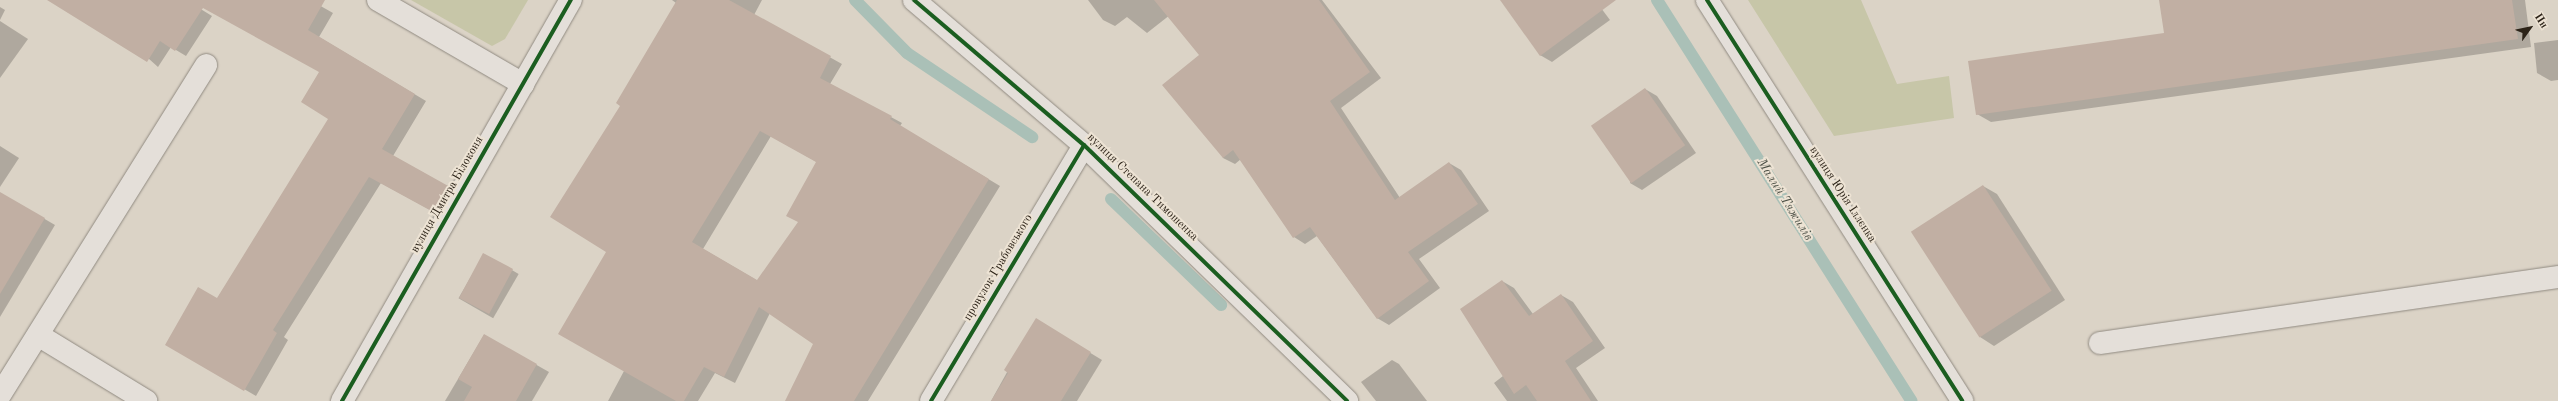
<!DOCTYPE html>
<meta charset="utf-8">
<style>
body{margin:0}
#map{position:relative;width:2558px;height:401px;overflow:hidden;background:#dbd3c6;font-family:"Old Standard TT",serif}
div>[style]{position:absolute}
.green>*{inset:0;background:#c7c6a8}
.shadow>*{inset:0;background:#0003;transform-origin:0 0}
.stream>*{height:12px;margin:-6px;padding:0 6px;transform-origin:6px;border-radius:6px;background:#aac0b7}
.building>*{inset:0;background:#c1afa3;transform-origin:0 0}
.roads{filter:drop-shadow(0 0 1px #908a81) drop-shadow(0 0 1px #908a81)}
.service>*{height:22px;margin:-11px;padding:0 11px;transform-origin:11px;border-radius:11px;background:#e4dfd9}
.minor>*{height:22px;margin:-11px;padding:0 11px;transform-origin:11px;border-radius:11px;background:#e4dfd9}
.cycleway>*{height:4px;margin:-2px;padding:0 2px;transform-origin:2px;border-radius:2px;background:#1b5e20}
span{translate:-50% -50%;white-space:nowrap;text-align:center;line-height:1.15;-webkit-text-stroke:4px #ede3d4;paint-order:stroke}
.street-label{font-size:12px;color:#2c2318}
.water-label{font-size:13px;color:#4c5046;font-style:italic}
.north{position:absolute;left:2510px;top:8px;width:40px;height:40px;-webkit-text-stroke:3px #ede3d4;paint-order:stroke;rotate:57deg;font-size:11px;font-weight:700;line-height:16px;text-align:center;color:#2c2318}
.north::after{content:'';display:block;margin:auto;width:14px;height:18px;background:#2c2318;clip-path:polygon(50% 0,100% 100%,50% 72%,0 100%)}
</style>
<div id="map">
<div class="green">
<div style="clip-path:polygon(411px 0,528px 0,505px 39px,492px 46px)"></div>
<div style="clip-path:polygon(1748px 0,1861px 0,1897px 84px,1949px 76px,1954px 118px,1834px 136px)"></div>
</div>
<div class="shadow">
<div style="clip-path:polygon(83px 0,186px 0,212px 16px,186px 56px,171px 47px,158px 67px)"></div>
<div style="clip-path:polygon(268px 0,310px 0,333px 13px,319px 37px,426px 101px,393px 156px,461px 194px,447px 219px,381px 183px,284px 337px,288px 340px,256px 396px,167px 344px,217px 299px,330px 119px,320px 72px)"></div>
<div style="clip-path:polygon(evenodd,672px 0,762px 0,754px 15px,842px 64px,830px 84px,902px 123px,900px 126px,1000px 186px,868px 401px,787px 401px,814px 343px,770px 313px,735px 383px,715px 373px,698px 401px,608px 401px,624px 371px,607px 251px,621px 106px,676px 3px,672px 0,771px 136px,817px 162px,799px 222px,758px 281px,703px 249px,771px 136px)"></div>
<div style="clip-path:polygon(1088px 0,1189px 0,1147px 33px,1127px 17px,1115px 26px,1103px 20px)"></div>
<div style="clip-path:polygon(1251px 0,1322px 0,1381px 78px,1341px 108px,1400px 198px,1449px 163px,1461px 170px,1489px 211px,1419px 259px,1440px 288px,1389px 325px,1377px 318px,1317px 236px,1305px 244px,1294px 237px,1241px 159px,1235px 164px,1223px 158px,1200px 55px)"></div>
<div style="clip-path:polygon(1505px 0,1595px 0,1610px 20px,1552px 62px,1540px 55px)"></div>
<div style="clip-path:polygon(2160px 0,2525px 0,2531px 47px,1991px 122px,1977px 114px,2165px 34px)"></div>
<div style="clip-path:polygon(0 7px,5px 10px,0 20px)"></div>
<div style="clip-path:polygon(0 21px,28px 39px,0 78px)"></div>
<div style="clip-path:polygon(2558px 40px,2558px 80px,2551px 81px,2537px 73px,2534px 43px)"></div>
<div style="clip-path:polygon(1645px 89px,1657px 96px,1696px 153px,1642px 190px,1630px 183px)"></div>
<div style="clip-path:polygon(0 146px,19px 158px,0 187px)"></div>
<div style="clip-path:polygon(1983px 186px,1997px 194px,2065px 300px,1994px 346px,1980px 337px)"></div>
<div style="clip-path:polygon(0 193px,55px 225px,0 317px)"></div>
<div style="left:484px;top:254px;width:40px;height:51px;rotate:30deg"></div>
<div style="clip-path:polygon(1502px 281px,1514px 288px,1533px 314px,1561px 295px,1573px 302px,1605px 348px,1576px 368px,1598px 401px,1507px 401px,1494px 383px,1503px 376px)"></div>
<div style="clip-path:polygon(1036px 320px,1102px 360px,1077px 401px,991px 401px)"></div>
<div style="clip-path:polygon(484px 335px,549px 372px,532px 401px,445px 401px)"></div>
<div style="clip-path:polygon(1392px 360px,1399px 364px,1427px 401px,1376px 401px,1361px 382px)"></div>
</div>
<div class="stream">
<div style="left:855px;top:0;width:74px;rotate:45.5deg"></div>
<div style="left:907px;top:53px;width:151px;rotate:33.9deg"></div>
<div style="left:1657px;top:0;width:475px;rotate:57.6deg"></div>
<div style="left:1111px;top:199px;width:153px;rotate:43.9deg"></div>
</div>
<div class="building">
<div style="clip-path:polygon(47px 0,325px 0,308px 30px,415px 94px,382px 149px,450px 187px,435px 213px,369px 177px,273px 330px,277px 333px,244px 391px,165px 345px,198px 287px,217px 298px,328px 119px,301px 102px,319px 72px,203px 8px,175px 51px,160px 41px,147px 62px)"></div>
<div style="clip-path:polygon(evenodd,677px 0,729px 0,831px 56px,820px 78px,892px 116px,890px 119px,989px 179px,854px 401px,785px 401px,813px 344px,759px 307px,724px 377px,704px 367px,684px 401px,676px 401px,558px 334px,606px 252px,550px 217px,620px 106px,616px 103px,677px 0,760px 131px,816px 162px,786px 216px,798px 222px,757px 280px,692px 242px,760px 131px)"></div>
<div style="clip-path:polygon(1154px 0,1319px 0,1370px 72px,1330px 101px,1395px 200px,1449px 162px,1478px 204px,1408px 252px,1429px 281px,1377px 319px,1310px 227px,1293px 238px,1233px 150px,1223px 158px,1162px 85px,1199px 55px)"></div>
<div style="clip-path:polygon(1500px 0,1616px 0,1540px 56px)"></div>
<div style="clip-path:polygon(2159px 0,2512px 0,2518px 39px,1976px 115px,1968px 61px,2164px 33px)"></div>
<div style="left:1645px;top:88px;width:70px;height:66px;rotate:55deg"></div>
<div style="left:1983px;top:185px;width:126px;height:86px;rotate:57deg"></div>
<div style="clip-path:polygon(0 192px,45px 218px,0 294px)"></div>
<div style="left:483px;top:253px;width:34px;height:51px;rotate:28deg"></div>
<div style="clip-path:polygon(1502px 280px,1529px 316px,1561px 294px,1593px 341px,1565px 361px,1591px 401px,1537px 401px,1526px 385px,1514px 394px,1460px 309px)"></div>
<div style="clip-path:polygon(1036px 318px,1091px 352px,1061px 401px,991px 401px,1008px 373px,1004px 370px)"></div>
<div style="clip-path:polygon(484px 334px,537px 364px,516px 401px,464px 401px,472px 387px,458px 379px)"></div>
</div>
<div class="roads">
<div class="service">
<div style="left:378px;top:0;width:168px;rotate:30.1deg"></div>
<div style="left:38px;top:335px;width:127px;rotate:31.4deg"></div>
<div style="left:2100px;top:343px;width:463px;rotate:-8.2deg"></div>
<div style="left:0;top:395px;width:389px;rotate:-58deg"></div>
</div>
<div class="minor">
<div style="left:914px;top:0;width:223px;rotate:40.5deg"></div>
<div style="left:1084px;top:145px;width:367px;rotate:44.2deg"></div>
<div style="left:1707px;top:0;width:475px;rotate:57.5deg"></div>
<div style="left:342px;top:401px;width:462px;rotate:-60.3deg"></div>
<div style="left:931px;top:401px;width:298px;rotate:-59.1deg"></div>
</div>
</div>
<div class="cycleway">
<div style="left:914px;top:0;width:223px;rotate:40.5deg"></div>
<div style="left:1084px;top:145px;width:367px;rotate:44.2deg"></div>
<div style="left:1707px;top:0;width:475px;rotate:57.5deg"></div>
<div style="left:342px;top:401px;width:462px;rotate:-60.3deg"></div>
<div style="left:931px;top:401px;width:298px;rotate:-59.1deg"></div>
</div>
<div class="street-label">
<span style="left:1142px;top:188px;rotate:44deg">вулиця Степана Тимошенка</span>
<span style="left:448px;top:195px;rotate:-60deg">вулиця Дмитра Білоконя</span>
<span style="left:1842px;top:195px;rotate:57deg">вулиця Юрія Іллєнка</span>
<span style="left:999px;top:268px;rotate:-59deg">провулок Грабовського</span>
</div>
<div class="water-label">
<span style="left:1784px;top:200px;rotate:58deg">Малий Тяжилів</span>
</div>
<div class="north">Пн</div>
</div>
